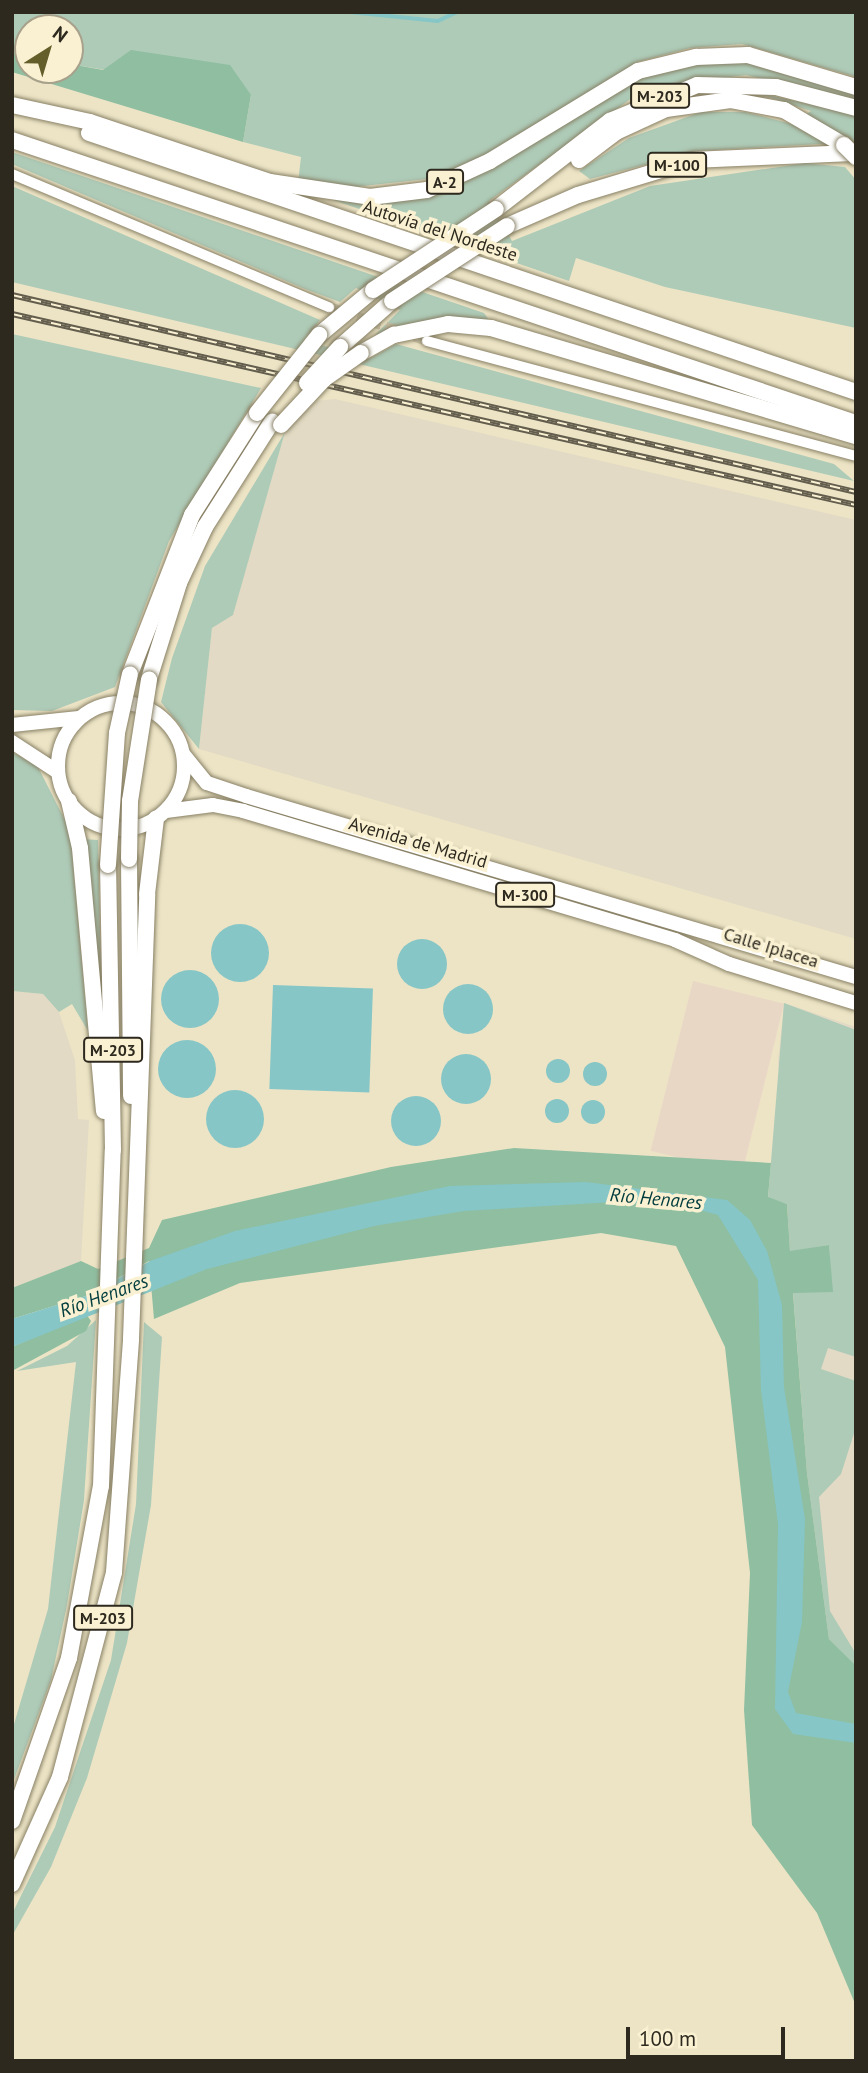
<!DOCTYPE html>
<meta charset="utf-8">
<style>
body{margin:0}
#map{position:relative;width:868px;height:2073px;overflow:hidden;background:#ede4c6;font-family:"PT Sans",sans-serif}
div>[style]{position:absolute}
.commercial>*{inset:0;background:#e9d7c6;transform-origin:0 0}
.industrial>*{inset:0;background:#e2dac4}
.green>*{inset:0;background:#aecbb8}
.forest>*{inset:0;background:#8fbea1}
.water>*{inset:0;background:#86c6c6;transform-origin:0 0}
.round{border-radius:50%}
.stream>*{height:3.5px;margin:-1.75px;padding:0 1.75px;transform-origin:1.75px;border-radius:1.75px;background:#86c6c6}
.tertiary-tunnel>*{height:10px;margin-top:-5px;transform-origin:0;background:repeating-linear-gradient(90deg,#c7bfa4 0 10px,transparent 0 15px)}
.roads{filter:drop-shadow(0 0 2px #888065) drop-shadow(0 0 2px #888065)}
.tertiary>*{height:10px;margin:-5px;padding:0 5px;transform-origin:5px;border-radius:5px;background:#fff}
.primary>*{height:14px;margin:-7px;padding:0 7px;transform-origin:7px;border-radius:7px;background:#fff}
.primary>.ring{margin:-7px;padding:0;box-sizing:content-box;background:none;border:14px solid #fff;border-radius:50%}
.trunk>*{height:16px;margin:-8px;padding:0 8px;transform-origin:8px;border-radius:8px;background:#fff}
.motorway>*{height:16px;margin:-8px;padding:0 8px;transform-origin:8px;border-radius:8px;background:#fff}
.rail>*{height:6px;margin-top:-3px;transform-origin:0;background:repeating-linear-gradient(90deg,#faf1d3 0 10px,#635d4d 0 20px);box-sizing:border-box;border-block:2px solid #635d4d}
.bridges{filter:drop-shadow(0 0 2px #888065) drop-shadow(0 0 2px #888065)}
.motorway-bridge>*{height:16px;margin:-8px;padding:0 8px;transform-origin:8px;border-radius:8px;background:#fff}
span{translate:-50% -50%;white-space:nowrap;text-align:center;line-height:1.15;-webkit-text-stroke:7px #faf1d3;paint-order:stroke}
.shield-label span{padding:2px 5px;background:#faf1d3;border:2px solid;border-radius:5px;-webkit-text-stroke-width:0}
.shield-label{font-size:16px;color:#2d291e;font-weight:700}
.street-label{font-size:18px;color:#2d291e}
.water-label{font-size:19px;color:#003c3d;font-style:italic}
.frame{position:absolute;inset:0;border:14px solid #2d291e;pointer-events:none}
.north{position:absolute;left:14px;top:14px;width:70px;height:70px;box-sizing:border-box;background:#faf1d3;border:2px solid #a8a18b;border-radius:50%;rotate:37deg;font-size:19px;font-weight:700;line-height:28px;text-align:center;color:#2d291e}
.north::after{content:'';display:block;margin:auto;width:24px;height:32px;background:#635e2a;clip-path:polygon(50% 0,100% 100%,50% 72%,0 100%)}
.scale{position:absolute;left:626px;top:2027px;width:159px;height:32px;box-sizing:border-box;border:4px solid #2d291e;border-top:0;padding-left:9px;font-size:21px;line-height:24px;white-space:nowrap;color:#2d291e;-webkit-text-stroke:5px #faf1d3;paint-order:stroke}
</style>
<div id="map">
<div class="commercial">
<div style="left:693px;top:981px;width:94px;height:175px;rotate:14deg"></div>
</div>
<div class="industrial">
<div style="clip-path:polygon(335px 399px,856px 520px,856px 939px,199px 749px,212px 628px,233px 614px,285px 432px,316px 401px)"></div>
<div style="clip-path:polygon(12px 991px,43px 994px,59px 1012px,75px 1060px,78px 1119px,89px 1120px,81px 1261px,12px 1288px)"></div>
<div style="clip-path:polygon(784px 1003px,856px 1027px,856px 1667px,829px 1639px,807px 1473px,778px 1062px)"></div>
</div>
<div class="green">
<div style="clip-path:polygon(12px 12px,856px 12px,856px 77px,742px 44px,690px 48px,637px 62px,522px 137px,445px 177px,336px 189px,298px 183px,301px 157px,243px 142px,251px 95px,70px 64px,70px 28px,28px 28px,28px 56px,12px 53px)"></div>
<div style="clip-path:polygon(709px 59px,758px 61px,856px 92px,856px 101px,746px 75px,674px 84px,632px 98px,489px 201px,512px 241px,650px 186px,805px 163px,845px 167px,856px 180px,856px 328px,665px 287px,576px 258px,569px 281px,333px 200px,376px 202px,480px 174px,637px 79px)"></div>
<div style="clip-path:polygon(751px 91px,856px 115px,856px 142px,698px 151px,590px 179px,579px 171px,629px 138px,701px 112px,745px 112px,792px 124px,811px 111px)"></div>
<div style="clip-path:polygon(12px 152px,484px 313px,489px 320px,412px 323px,375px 335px,400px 310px,356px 288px,340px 302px,305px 289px,12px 164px)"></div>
<div style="clip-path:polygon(12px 186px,320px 320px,304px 340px,369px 359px,396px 344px,834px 464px,854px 481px,12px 282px)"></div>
<div style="clip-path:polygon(12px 334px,261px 388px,169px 541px,115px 687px,52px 711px,12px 710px)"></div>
<div style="clip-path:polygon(285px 432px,233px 615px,212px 628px,199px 749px,161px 702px,172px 658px,205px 566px)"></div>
<div style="clip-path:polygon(12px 752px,38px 767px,70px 830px,88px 1031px,72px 1004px,59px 1012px,43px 994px,12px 991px)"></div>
<div style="clip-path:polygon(82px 839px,98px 840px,102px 1024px)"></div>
<div style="clip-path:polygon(784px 1003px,856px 1030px,856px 1357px,828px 1348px,821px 1369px,856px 1381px,856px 1427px,841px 1474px,819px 1497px,830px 1611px,856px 1654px,856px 1667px,829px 1639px,807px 1473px,793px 1292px,832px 1292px,829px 1245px,790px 1252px,787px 1204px,768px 1198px)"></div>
<div style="clip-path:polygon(96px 1320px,84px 1500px,67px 1605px,51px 1680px,12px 1785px,12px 1731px,48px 1609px,76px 1362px,17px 1371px,67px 1346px)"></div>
<div style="clip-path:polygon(144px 1322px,162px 1337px,151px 1505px,127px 1643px,87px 1778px,51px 1867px,12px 1936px,12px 1914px,55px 1827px,111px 1660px,136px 1504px)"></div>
</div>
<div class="forest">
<div style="clip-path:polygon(131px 50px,230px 65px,251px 95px,243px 142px,12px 72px,12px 53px,28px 56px,28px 70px,70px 70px,70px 64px,103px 70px)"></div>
<div style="clip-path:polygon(514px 1148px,771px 1163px,768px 1197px,787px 1204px,790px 1251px,829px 1245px,833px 1292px,793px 1293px,807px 1473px,829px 1639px,856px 1666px,856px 2006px,817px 1913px,752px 1825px,744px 1710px,750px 1573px,725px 1347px,676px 1246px,601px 1233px,240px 1283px,154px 1319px,149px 1261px,86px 1296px,12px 1319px,12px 1288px,81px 1261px,98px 1269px,149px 1248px,162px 1220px,391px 1167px)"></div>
<div style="clip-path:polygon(86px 1314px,91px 1321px,86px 1331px,12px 1371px,12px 1347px)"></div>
</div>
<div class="water">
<div class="round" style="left:211px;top:924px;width:58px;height:58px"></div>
<div class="round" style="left:397px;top:939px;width:50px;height:50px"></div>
<div class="round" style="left:161px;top:970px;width:58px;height:58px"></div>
<div class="round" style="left:443px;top:984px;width:50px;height:50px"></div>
<div style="left:273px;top:985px;width:100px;height:104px;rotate:2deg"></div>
<div class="round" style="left:158px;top:1040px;width:58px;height:58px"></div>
<div class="round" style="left:441px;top:1054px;width:50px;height:50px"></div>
<div class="round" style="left:546px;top:1059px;width:24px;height:24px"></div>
<div class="round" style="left:583px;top:1062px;width:24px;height:24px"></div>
<div class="round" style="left:206px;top:1090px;width:58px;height:58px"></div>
<div class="round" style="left:391px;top:1096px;width:50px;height:50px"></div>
<div class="round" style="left:545px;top:1099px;width:24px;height:24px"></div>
<div class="round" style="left:581px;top:1100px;width:24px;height:24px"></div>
<div style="clip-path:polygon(586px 1182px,727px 1200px,750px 1220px,767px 1251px,782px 1305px,784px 1387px,805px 1519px,802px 1622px,788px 1692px,796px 1713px,856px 1724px,856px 1743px,793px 1734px,775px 1709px,778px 1524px,761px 1390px,758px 1280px,718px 1215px,685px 1206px,613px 1202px,464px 1211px,374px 1226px,207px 1269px,12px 1347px,12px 1319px,86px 1296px,150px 1261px,235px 1231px,450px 1186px)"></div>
</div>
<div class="stream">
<div style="left:350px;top:12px;width:88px;rotate:5.8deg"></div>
<div style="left:438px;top:21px;width:21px;rotate:-25deg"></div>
</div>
<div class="tertiary-tunnel">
<div style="left:329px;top:307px;width:104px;rotate:19.1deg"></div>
</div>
<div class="roads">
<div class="tertiary">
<div style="left:12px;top:174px;width:344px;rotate:22.8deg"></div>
<div style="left:427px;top:341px;width:444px;rotate:15deg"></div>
</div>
<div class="primary">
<div class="ring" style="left:58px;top:703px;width:112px;height:112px"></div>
<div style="left:12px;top:725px;width:67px;rotate:-6deg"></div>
<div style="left:12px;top:742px;width:55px;rotate:33.1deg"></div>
<div style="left:184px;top:755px;width:36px;rotate:51deg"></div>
<div style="left:207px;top:783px;width:41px;rotate:18.4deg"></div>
<div style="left:246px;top:796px;width:636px;rotate:16.53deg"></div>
<div style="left:166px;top:811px;width:47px;rotate:-7.3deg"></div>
<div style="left:213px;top:805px;width:31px;rotate:11deg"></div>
<div style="left:243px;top:811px;width:451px;rotate:16.6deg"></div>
<div style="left:675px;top:940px;width:59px;rotate:24deg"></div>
<div style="left:729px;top:964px;width:133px;rotate:17.1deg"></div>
</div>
<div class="trunk">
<div style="left:507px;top:226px;width:77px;rotate:-23.6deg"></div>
<div style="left:578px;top:195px;width:121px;rotate:-16.8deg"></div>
<div style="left:694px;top:160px;width:162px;rotate:-2.5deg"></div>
</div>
<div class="motorway">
<div style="left:12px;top:105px;width:80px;rotate:12.3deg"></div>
<div style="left:90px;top:122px;width:190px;rotate:18.4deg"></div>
<div style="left:270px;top:182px;width:101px;rotate:8.5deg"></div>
<div style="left:370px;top:197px;width:57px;rotate:-7deg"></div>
<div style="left:427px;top:190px;width:69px;rotate:-24.7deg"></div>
<div style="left:490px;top:161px;width:173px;rotate:-31.3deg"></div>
<div style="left:638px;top:71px;width:60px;rotate:-13.6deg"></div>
<div style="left:696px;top:57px;width:52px;rotate:-2.2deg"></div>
<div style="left:748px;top:55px;width:113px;rotate:16.5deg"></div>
<div style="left:89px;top:133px;width:810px;rotate:18.66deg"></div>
<div style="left:12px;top:140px;width:890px;rotate:18.54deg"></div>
<div style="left:579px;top:160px;width:46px;rotate:-37.1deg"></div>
<div style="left:616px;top:132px;width:55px;rotate:-24.7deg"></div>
<div style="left:666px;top:109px;width:65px;rotate:-8deg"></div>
<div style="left:730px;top:100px;width:55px;rotate:10.5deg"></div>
<div style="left:784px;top:110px;width:69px;rotate:30.3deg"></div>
<div style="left:496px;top:209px;width:144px;rotate:-37.7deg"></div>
<div style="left:610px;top:121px;width:94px;rotate:-22.5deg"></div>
<div style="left:697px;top:85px;width:79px;rotate:1.5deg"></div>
<div style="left:776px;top:87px;width:83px;rotate:14.7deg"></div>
<div style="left:319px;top:335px;width:70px;rotate:-39.8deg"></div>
<div style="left:340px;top:347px;width:69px;rotate:-41.5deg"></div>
<div style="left:361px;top:353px;width:38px;rotate:-29deg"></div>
<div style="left:394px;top:335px;width:55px;rotate:-11.5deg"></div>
<div style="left:448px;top:324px;width:43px;rotate:5.3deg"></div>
<div style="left:491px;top:328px;width:381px;rotate:16.5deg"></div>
<div style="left:130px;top:674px;width:171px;rotate:-68.7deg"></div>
<div style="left:192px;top:515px;width:121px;rotate:-57.5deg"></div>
<div style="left:149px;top:679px;width:101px;rotate:-72.6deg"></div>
<div style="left:179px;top:583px;width:62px;rotate:-65.1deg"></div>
<div style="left:205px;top:527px;width:125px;rotate:-57.5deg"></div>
<div style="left:69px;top:801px;width:48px;rotate:76.8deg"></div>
<div style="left:80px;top:848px;width:264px;rotate:84.8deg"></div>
<div style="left:129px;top:859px;width:237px;rotate:89.5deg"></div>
<div style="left:12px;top:1821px;width:173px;rotate:-70.7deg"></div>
<div style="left:69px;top:1658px;width:175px;rotate:-79.5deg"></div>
<div style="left:101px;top:1486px;width:336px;rotate:-88deg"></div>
<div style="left:113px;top:1150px;width:285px;rotate:-91deg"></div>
<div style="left:12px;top:1884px;width:117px;rotate:-65.8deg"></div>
<div style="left:60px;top:1777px;width:212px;rotate:-75.2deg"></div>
<div style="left:114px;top:1572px;width:234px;rotate:-85.8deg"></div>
<div style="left:131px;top:1339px;width:445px;rotate:-87.9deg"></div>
<div style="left:147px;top:894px;width:76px;rotate:-83.2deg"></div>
</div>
</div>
<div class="rail">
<div style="left:12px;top:295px;width:867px;rotate:13.14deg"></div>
<div style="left:12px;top:314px;width:865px;rotate:12.75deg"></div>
</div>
<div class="bridges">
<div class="motorway-bridge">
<div style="left:844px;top:145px;width:17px;rotate:45deg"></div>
<div style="left:373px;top:290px;width:147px;rotate:-33.4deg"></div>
<div style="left:392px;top:301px;width:137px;rotate:-33.1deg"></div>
<div style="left:307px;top:383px;width:49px;rotate:-47.5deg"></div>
<div style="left:257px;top:413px;width:100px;rotate:-51.5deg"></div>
<div style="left:281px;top:425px;width:63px;rotate:-46.9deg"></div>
<div style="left:324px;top:379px;width:45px;rotate:-35.1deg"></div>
<div style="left:129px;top:859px;width:58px;rotate:-89deg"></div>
<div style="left:130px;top:801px;width:123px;rotate:-81.1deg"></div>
<div style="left:108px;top:865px;width:132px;rotate:-86.1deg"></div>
<div style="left:117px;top:733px;width:60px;rotate:-77.6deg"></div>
</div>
</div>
<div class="shield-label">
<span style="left:660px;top:96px">M-203</span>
<span style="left:677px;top:165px">M-100</span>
<span style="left:445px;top:182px">A-2</span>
<span style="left:525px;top:895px">M-300</span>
<span style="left:113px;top:1050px">M-203</span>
<span style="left:103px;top:1618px">M-203</span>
</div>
<div class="street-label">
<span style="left:440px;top:231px;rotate:18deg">Autovía del Nordeste</span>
<span style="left:418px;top:843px;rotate:16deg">Avenida de Madrid</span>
<span style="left:771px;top:948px;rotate:17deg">Calle Iplacea</span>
</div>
<div class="water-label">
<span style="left:656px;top:1199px;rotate:5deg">Río Henares</span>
<span style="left:104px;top:1296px;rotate:-20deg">Río Henares</span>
</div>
<div class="frame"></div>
<div class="north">N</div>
<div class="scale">100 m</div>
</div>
